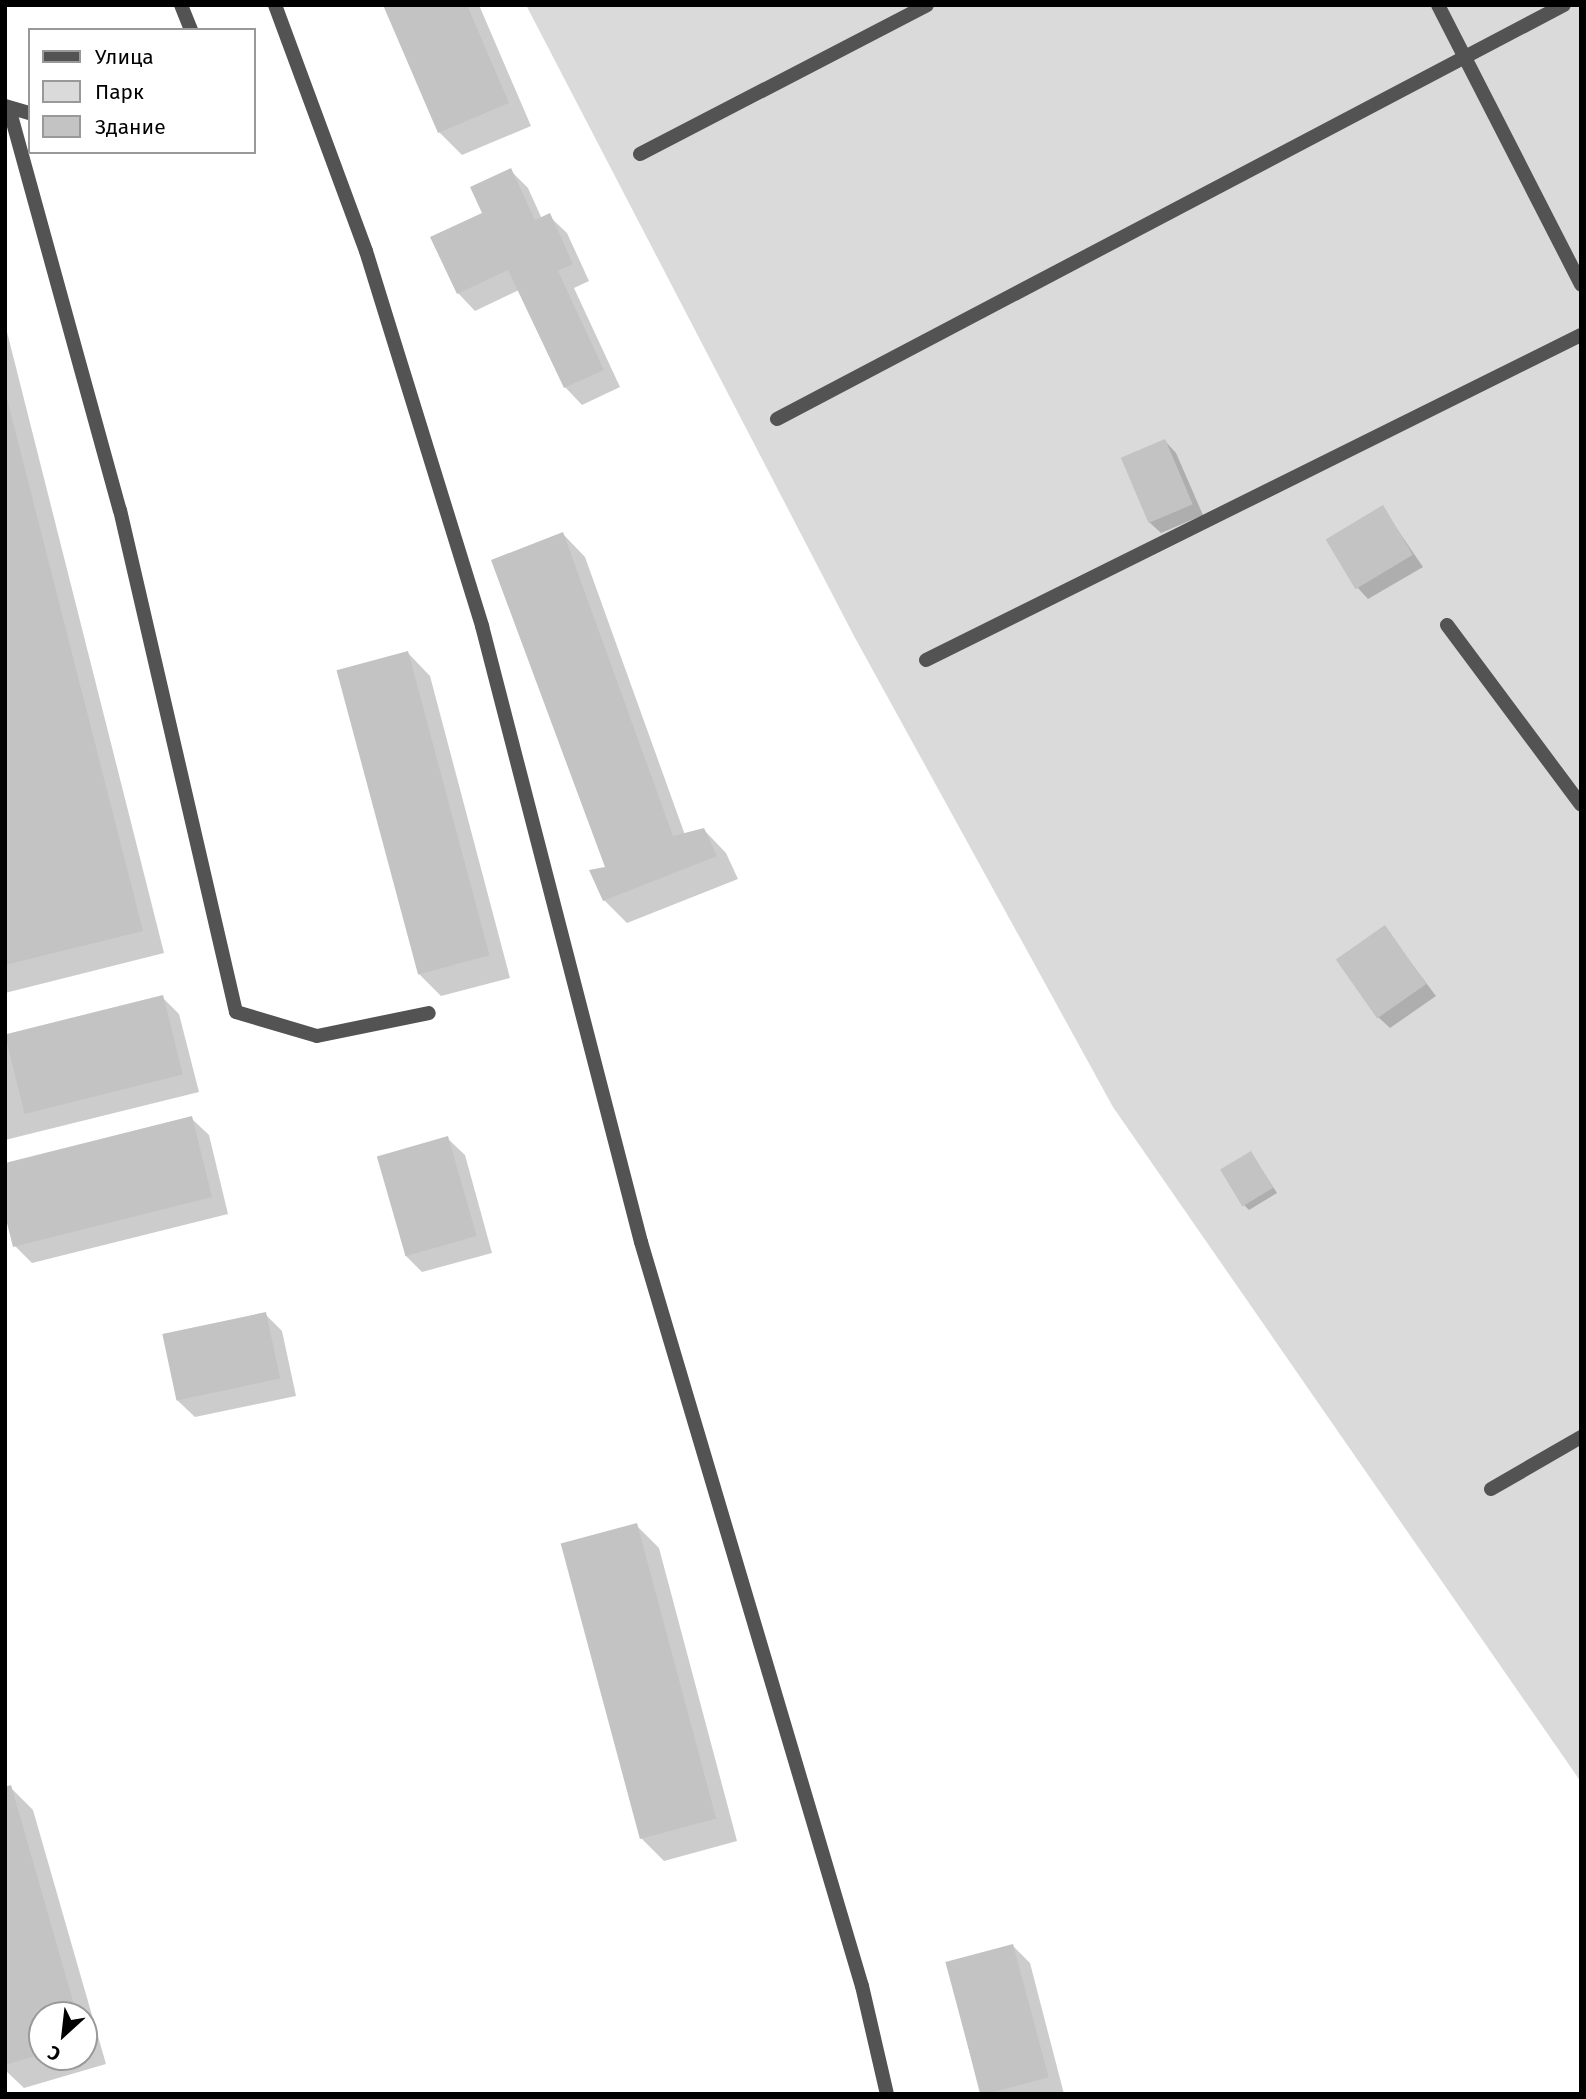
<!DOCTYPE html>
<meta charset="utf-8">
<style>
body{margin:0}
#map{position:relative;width:1586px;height:2099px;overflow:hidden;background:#fff;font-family:"Fira Sans",sans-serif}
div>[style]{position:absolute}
.green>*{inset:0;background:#dadada}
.shadow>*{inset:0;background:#0003}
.building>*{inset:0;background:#c3c3c3;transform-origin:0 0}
.service>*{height:14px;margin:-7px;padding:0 7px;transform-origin:7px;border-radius:7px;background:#535353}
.minor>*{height:14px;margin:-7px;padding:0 7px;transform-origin:7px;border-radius:7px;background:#535353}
span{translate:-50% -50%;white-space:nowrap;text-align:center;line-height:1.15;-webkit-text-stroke:7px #fff;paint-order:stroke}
.frame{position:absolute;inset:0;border:7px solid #000;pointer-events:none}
.legend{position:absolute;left:28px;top:28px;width:228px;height:126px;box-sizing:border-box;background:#fff;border:2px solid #999;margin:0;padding:9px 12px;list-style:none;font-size:21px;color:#000}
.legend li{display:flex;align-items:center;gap:14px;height:35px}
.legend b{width:35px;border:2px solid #999}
.north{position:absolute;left:28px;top:2001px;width:70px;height:70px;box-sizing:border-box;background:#fff;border:2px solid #999;border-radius:50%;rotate:207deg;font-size:19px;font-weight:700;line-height:28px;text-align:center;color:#000}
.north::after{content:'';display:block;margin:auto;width:24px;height:32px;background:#000;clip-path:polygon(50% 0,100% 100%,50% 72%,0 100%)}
</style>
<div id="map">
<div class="green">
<div style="clip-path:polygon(526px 5px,1581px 5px,1581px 1782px,1113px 1107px,854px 636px)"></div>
</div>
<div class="shadow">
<div style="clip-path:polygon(385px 5px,479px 5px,531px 126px,462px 155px,439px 132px)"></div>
<div style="clip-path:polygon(510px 170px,528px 188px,542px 219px,549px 216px,567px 233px,589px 281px,574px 288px,620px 387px,582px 405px,565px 387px,519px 290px,475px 311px,458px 293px,433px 238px,484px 214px)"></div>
<div style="clip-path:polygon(5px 324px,164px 953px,5px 993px)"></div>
<div style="clip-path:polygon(1165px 441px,1176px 453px,1203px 515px,1161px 533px,1149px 522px)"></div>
<div style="clip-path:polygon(1382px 507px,1423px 567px,1368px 599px,1357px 587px)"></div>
<div style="clip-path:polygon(563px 534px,585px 557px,685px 835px,704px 830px,726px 853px,738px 879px,627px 923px,604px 900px,608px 868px)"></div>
<div style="clip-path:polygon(408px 653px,430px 676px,510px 978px,441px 996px,418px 973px)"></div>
<div style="clip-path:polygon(1384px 927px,1436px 996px,1390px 1028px,1378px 1017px)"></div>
<div style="clip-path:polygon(162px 997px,179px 1014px,199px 1092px,5px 1140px,5px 1036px)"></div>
<div style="clip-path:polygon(191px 1118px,209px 1135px,228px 1214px,32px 1263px,15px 1246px)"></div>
<div style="clip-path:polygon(447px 1138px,465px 1155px,492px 1253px,422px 1272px,405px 1255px)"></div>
<div style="clip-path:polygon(1251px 1153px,1277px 1193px,1249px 1210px,1244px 1205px)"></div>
<div style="clip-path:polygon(265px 1314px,282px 1331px,296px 1396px,195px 1417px,177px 1400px)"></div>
<div style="clip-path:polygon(636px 1525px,659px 1548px,737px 1841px,664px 1861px,641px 1838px)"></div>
<div style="clip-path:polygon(evenodd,10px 1787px,33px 1810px,106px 2064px,24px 2088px,5px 2070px,5px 1789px,10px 1787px,42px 2015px,84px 2015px,84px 2057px,42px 2057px,42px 2015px)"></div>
<div style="clip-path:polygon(1013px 1946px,1030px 1963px,1064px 2094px,980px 2094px,947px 1963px)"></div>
</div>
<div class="building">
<div style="clip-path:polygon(383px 5px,467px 5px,509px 103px,438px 133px)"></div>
<div style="clip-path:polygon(511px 168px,535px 220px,550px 213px,573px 264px,558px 271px,604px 370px,564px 388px,508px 270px,457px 294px,430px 237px,482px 213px,470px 187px)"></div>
<div style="clip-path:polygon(5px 391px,143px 931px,5px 965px)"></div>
<div style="left:1165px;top:439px;width:71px;height:48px;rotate:67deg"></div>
<div style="left:1383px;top:505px;width:58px;height:67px;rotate:59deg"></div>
<div style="clip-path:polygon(563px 532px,673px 836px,704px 828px,717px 856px,603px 901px,589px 870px,605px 867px,491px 560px)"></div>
<div style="left:408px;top:651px;width:315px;height:74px;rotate:75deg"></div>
<div style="left:1385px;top:925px;width:72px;height:60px;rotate:55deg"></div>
<div style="left:163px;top:995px;width:82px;height:163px;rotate:76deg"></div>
<div style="clip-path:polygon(192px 1116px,212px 1197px,13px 1247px,5px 1215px,5px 1163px)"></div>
<div style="left:448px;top:1136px;width:104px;height:74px;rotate:74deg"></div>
<div style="left:1251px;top:1151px;width:43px;height:36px;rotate:59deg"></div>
<div style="left:266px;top:1312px;width:68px;height:106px;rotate:78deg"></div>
<div style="left:637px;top:1523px;width:306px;height:79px;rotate:75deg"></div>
<div style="clip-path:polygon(11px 1785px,77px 2015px,42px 2015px,42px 2054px,5px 2065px,5px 1787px)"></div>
<div style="left:1013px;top:1944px;width:138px;height:70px;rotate:75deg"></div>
</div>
<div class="service">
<div style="left:181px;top:5px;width:27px;rotate:68deg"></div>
<div style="left:275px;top:5px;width:262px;rotate:69.7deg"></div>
<div style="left:366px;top:251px;width:393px;rotate:72.8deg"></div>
<div style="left:482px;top:626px;width:636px;rotate:75.53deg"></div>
<div style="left:641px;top:1242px;width:776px;rotate:73.46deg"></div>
<div style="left:862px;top:1986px;width:111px;rotate:77deg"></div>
<div style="left:5px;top:106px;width:26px;rotate:16deg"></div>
<div style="left:9px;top:108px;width:417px;rotate:74.6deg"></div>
<div style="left:120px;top:510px;width:515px;rotate:76.99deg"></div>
<div style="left:236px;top:1012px;width:84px;rotate:16.5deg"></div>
<div style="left:317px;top:1036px;width:114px;rotate:-11.6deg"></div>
<div style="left:640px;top:154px;width:323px;rotate:-27.4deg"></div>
<div style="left:777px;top:419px;width:889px;rotate:-27.75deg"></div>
<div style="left:926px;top:660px;width:731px;rotate:-26.39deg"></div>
<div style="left:1491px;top:1489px;width:104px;rotate:-30deg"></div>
</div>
<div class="minor">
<div style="left:1438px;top:5px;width:314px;rotate:62.9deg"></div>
<div style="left:1447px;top:625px;width:224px;rotate:53.3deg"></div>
</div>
<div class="frame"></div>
<ul class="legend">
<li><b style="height:9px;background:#535353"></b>Улица</li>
<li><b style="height:19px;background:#dadada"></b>Парк</li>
<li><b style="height:19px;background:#c3c3c3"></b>Здание</li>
</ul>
<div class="north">С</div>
</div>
